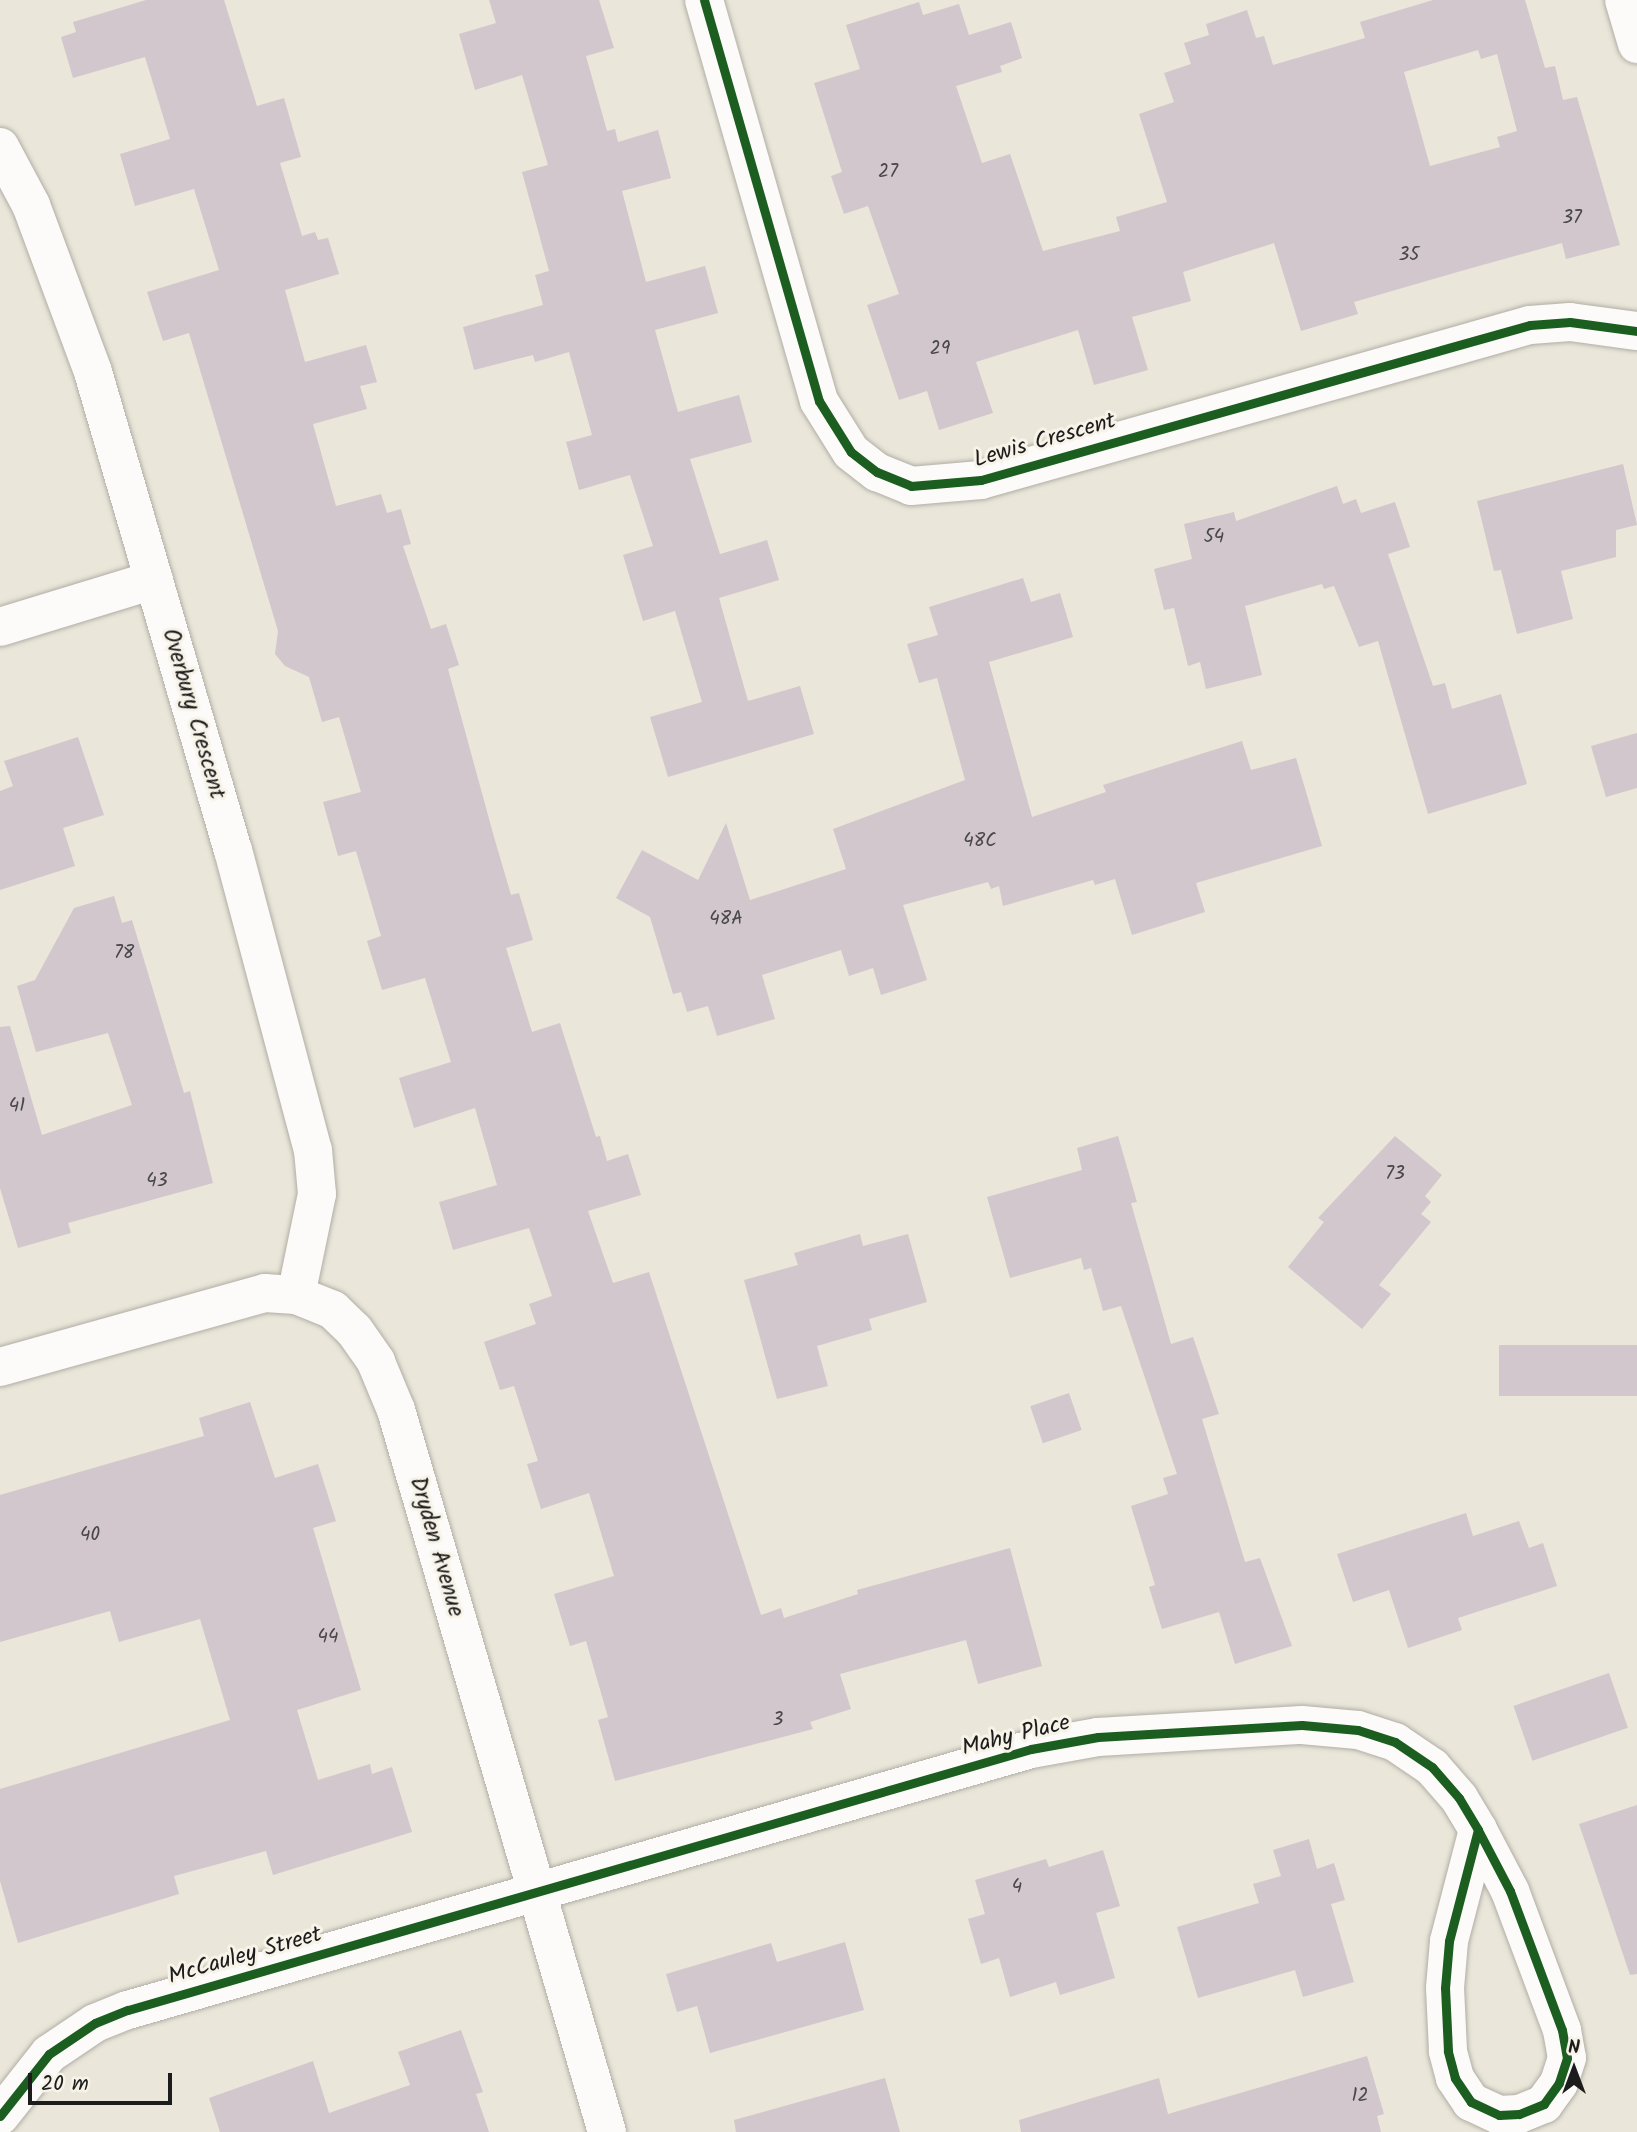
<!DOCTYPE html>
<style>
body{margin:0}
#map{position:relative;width:1637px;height:2132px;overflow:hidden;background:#eae6d9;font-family:Kalam,sans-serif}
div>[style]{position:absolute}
.building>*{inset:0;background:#d1c7cd;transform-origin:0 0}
.roads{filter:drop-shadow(0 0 2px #b0aea6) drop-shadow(0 0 2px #b0aea6)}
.street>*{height:38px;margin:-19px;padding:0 19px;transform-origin:19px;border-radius:19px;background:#fcfbf9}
.secondary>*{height:38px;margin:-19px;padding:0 19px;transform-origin:19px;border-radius:19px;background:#fcfbf9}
.cycleway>*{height:9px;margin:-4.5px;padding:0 4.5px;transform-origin:4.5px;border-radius:4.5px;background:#1b5e20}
span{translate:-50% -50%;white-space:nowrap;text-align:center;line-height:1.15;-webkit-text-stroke:6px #f7f3e8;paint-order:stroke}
.number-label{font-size:19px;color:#494748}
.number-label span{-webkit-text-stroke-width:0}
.street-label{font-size:23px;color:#1c1c1c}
.north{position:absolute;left:1539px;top:2034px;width:70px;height:70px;-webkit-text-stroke:5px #f7f3e8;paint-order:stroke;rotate:0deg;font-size:19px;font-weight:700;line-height:28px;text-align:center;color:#1c1c1c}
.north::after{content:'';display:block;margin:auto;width:24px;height:32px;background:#1c1c1c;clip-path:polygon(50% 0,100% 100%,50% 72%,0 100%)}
.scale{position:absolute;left:28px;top:2073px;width:144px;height:32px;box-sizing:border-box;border:4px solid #1c1c1c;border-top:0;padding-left:9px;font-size:21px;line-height:24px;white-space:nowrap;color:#1c1c1c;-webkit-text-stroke:5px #f7f3e8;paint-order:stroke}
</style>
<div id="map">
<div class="building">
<div style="clip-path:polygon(146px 0,224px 0,257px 106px,284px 98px,301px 157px,280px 163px,302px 236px,315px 232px,318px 240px,328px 238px,339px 274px,285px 290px,305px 362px,366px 345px,377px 382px,360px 386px,367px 409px,313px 424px,336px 506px,381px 494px,387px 513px,401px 509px,411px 544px,403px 546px,431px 629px,446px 624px,459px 665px,448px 669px,494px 837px,511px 895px,519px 893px,533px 940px,506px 948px,532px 1032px,560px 1023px,596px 1137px,600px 1136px,607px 1161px,628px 1154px,641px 1195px,588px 1211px,613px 1283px,649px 1272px,761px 1615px,781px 1608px,784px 1618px,858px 1594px,857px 1590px,1010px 1548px,1042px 1666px,978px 1684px,966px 1640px,840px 1674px,851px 1709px,810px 1722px,813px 1729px,615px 1781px,598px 1720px,608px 1717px,586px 1641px,570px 1646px,554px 1594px,614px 1576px,589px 1493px,541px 1509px,527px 1464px,538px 1461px,514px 1386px,500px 1390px,484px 1342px,536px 1324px,529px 1304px,552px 1296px,529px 1228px,453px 1250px,439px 1202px,497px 1185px,475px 1108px,414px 1128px,399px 1078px,451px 1062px,425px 978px,382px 990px,367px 941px,381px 936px,356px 851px,338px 856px,323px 802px,361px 792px,339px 717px,322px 722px,309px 677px,285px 666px,275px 654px,278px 631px,189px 333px,163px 341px,147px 292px,219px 270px,194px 189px,135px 206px,120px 154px,170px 139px,145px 57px,73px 78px,61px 37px,76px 32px,73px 22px)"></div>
<div style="clip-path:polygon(489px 0,599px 0,614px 48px,586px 56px,607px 131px,615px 129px,618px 142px,658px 130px,671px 178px,622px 191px,646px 282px,705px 266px,718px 313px,655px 330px,678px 412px,739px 395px,752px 442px,690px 459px,720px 554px,767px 540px,779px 580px,719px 598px,748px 701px,800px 686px,814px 734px,668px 777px,650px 717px,702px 702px,675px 611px,643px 621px,623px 555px,653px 546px,630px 475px,579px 490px,566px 442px,592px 435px,569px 352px,535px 362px,533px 355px,474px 370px,463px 327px,543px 305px,535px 275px,549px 271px,522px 172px,548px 165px,522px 75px,475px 90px,459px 34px,496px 23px)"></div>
<div style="clip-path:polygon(evenodd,1433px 0,1525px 0,1545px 68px,1555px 66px,1563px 100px,1577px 97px,1620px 245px,1566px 259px,1562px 243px,1468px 269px,1354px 302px,1358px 314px,1301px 331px,1274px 243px,1183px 272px,1191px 301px,1132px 317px,1148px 370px,1094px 385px,1078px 330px,976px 362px,993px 413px,939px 430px,927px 391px,899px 400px,867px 305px,899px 294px,868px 206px,844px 214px,831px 176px,842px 172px,814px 83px,860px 69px,846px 25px,919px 2px,923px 15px,959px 4px,969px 35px,1011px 22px,1022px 58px,1000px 66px,1002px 72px,956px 86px,982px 163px,1010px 154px,1043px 251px,1120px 231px,1116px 217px,1167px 202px,1139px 114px,1174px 102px,1164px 73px,1191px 64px,1184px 43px,1209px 35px,1206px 24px,1247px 10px,1256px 38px,1264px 36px,1273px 65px,1365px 38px,1360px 22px,1433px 0,1478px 50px,1481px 59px,1497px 54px,1517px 131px,1497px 137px,1500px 147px,1430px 166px,1404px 72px,1478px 50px)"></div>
<div style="clip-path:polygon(1623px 464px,1637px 525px,1616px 530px,1616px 557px,1561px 571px,1573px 619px,1517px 634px,1501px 570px,1494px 571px,1477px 501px)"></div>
<div style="clip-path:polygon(1337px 486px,1343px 504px,1356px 499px,1361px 513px,1395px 502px,1410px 547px,1388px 554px,1433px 686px,1445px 683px,1452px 709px,1501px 694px,1527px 784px,1428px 814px,1378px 641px,1359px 647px,1334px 586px,1324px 589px,1322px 584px,1245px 606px,1262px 675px,1206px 689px,1200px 662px,1188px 666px,1174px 608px,1164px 610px,1154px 569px,1192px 559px,1184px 524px,1234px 512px,1236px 521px)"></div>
<div style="clip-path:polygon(1023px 578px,1031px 602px,1060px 593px,1073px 637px,989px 662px,1032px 817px,1106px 792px,1103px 785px,1242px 741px,1251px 770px,1296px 758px,1322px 846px,1196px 883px,1205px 912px,1132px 935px,1115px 879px,1095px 885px,1093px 880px,1003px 906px,999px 886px,991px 889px,988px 882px,903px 905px,927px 980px,881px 995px,873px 968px,849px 976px,841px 950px,762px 975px,775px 1019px,717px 1036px,708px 1006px,687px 1012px,681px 992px,673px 994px,650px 917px,616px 898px,642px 850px,698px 880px,726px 823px,750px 900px,846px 869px,833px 829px,965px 780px,937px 678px,919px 683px,907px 644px,938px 635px,929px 607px)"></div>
<div style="clip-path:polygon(1637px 733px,1637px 788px,1606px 797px,1591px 746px)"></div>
<div style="clip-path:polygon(78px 737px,104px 815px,63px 828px,75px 866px,0 890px,0 791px,13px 786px,4px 761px)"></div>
<div style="clip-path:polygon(114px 896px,122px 923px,132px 920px,184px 1093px,190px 1091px,213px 1183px,68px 1223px,71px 1233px,18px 1248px,0 1188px,0 1027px,10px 1026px,42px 1135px,132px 1105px,108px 1033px,36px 1052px,17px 986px,35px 980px,74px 908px)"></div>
<div style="clip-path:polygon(1118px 1136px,1137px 1202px,1131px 1203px,1171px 1344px,1193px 1337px,1219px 1414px,1202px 1419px,1245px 1562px,1260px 1558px,1292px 1646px,1235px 1664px,1219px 1612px,1162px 1629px,1149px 1587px,1155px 1585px,1131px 1506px,1168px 1494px,1163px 1478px,1177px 1474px,1121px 1306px,1103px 1311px,1091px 1268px,1084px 1270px,1081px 1258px,1010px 1278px,987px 1197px,1082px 1170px,1077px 1148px)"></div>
<div style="clip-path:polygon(1395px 1136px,1442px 1175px,1425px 1196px,1431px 1202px,1421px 1214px,1431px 1222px,1379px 1285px,1391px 1294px,1362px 1329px,1288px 1267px,1324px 1222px,1318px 1218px)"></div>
<div style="clip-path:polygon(860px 1234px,863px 1246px,908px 1234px,927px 1302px,869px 1319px,872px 1330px,817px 1346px,828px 1386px,777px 1399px,744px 1280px,798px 1265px,794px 1253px)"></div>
<div style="left:1637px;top:1345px;width:51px;height:138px;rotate:90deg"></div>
<div style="left:1069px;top:1393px;width:39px;height:41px;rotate:71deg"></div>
<div style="clip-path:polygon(250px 1402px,275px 1478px,318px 1464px,336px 1521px,313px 1528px,361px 1690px,297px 1710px,318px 1780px,370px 1764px,372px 1774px,392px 1767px,412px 1832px,273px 1875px,266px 1851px,174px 1876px,179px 1894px,18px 1943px,0 1881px,0 1789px,230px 1720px,200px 1619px,119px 1642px,110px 1611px,0 1642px,0 1495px,204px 1436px,199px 1418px)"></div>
<div style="clip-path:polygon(1466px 1513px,1473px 1536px,1519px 1521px,1529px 1548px,1543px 1543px,1557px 1586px,1458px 1618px,1462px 1630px,1408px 1648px,1389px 1590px,1353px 1602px,1337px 1554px)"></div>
<div style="left:1609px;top:1673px;width:58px;height:101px;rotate:71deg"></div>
<div style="clip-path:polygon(1637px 1805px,1637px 1974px,1630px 1975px,1579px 1824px)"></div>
<div style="clip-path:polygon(1309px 1839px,1317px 1869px,1334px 1863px,1345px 1900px,1331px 1904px,1354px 1982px,1303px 1997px,1295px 1970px,1198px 1998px,1177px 1927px,1259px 1903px,1253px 1884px,1281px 1876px,1273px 1850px)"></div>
<div style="clip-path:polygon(1103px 1850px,1120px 1906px,1096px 1913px,1115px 1978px,1060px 1995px,1056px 1982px,1010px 1997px,999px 1958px,981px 1964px,968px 1919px,985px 1914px,975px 1880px,1046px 1859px,1049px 1867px)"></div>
<div style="clip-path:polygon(845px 1942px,864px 2010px,710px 2053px,697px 2006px,677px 2012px,666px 1974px,771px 1943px,777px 1962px)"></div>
<div style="clip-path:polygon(461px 2030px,483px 2092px,476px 2094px,489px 2132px,220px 2132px,209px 2098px,313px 2061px,329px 2113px,410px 2085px,398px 2052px)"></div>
<div style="clip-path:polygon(1367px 2056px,1384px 2114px,1377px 2116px,1381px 2132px,1021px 2132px,1019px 2120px,1159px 2078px,1168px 2114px)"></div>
<div style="clip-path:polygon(885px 2078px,900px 2132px,736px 2132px,734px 2120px)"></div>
</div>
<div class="roads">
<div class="street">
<div style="left:704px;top:0;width:417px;rotate:74deg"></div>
<div style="left:819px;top:401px;width:60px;rotate:57.9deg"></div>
<div style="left:851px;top:452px;width:33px;rotate:38deg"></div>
<div style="left:877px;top:472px;width:37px;rotate:22deg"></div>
<div style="left:911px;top:486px;width:70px;rotate:-4.9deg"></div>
<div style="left:981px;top:480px;width:570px;rotate:-15.77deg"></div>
<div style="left:1530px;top:325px;width:40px;rotate:-4.3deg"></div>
<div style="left:1570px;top:322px;width:68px;rotate:7.7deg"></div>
<div style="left:1624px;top:0;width:46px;rotate:73.5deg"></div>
<div style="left:0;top:627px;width:161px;rotate:-17deg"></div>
<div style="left:0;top:2116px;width:79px;rotate:-51.7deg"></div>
<div style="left:49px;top:2054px;width:55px;rotate:-34deg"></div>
<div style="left:95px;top:2023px;width:35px;rotate:-22deg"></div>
<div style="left:128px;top:2010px;width:940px;rotate:-16.12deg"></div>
<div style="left:1031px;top:1749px;width:68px;rotate:-10.2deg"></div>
<div style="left:1098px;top:1737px;width:204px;rotate:-3.4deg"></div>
<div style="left:1302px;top:1725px;width:56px;rotate:5.1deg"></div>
<div style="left:1358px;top:1730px;width:39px;rotate:18deg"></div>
<div style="left:1395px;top:1742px;width:45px;rotate:34deg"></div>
<div style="left:1432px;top:1767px;width:41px;rotate:48.9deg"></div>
<div style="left:1459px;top:1798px;width:37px;rotate:59deg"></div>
<div style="left:1478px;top:1830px;width:69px;rotate:62.3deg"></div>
<div style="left:1510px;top:1891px;width:148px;rotate:69.5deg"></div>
<div style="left:1562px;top:2030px;width:28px;rotate:80deg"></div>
<div style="left:1567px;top:2058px;width:26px;rotate:108deg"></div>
<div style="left:1559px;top:2083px;width:26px;rotate:126deg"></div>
<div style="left:1544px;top:2104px;width:27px;rotate:158deg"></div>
<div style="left:1519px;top:2114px;width:20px;rotate:177deg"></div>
<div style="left:1499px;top:2115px;width:31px;rotate:-155deg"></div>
<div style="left:1471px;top:2102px;width:29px;rotate:-124deg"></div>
<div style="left:1455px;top:2078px;width:28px;rotate:-105deg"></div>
<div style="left:1448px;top:2051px;width:63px;rotate:-92.7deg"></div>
<div style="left:1445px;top:1988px;width:47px;rotate:-85.1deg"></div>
<div style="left:1449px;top:1941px;width:115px;rotate:-75.4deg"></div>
</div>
<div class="secondary">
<div style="left:0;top:147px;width:66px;rotate:61.9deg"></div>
<div style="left:31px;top:205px;width:178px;rotate:69.6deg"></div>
<div style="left:93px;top:372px;width:498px;rotate:73.7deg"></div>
<div style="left:233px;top:850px;width:310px;rotate:75.1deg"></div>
<div style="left:313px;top:1150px;width:44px;rotate:84.8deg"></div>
<div style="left:317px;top:1194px;width:103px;rotate:101.7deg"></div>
<div style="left:0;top:1367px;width:275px;rotate:-15.6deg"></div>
<div style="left:265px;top:1293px;width:31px;rotate:4deg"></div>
<div style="left:296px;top:1295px;width:40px;rotate:22deg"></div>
<div style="left:333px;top:1310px;width:29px;rotate:44deg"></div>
<div style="left:354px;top:1330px;width:39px;rotate:55deg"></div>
<div style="left:376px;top:1362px;width:52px;rotate:67.4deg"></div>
<div style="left:396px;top:1410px;width:752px;rotate:73.71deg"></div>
</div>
</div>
<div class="cycleway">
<div style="left:704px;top:0;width:417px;rotate:74deg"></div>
<div style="left:819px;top:401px;width:60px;rotate:57.9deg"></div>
<div style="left:851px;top:452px;width:33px;rotate:38deg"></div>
<div style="left:877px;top:472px;width:37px;rotate:22deg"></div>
<div style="left:911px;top:486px;width:70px;rotate:-4.9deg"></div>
<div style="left:981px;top:480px;width:570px;rotate:-15.77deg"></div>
<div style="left:1530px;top:325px;width:40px;rotate:-4.3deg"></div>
<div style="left:1570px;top:322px;width:68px;rotate:7.7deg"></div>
<div style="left:0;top:2116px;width:79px;rotate:-51.7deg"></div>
<div style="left:49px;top:2054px;width:55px;rotate:-34deg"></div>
<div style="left:95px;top:2023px;width:35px;rotate:-22deg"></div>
<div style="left:128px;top:2010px;width:940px;rotate:-16.12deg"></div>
<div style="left:1031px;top:1749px;width:68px;rotate:-10.2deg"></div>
<div style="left:1098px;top:1737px;width:204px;rotate:-3.4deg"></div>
<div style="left:1302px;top:1725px;width:56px;rotate:5.1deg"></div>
<div style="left:1358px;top:1730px;width:39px;rotate:18deg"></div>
<div style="left:1395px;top:1742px;width:45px;rotate:34deg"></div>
<div style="left:1432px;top:1767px;width:41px;rotate:48.9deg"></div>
<div style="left:1459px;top:1798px;width:37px;rotate:59deg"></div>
<div style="left:1478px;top:1830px;width:69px;rotate:62.3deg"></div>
<div style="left:1510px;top:1891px;width:148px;rotate:69.5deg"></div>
<div style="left:1562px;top:2030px;width:28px;rotate:80deg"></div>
<div style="left:1567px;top:2058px;width:26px;rotate:108deg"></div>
<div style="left:1559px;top:2083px;width:26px;rotate:126deg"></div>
<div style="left:1544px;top:2104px;width:27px;rotate:158deg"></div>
<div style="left:1519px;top:2114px;width:20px;rotate:177deg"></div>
<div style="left:1499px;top:2115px;width:31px;rotate:-155deg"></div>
<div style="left:1471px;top:2102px;width:29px;rotate:-124deg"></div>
<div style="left:1455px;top:2078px;width:28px;rotate:-105deg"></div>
<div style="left:1448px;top:2051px;width:63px;rotate:-92.7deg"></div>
<div style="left:1445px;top:1988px;width:47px;rotate:-85.1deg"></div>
<div style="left:1449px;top:1941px;width:115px;rotate:-75.4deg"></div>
</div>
<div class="number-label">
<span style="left:888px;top:173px">27</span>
<span style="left:1572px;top:219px">37</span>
<span style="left:1409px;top:256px">35</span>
<span style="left:940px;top:350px">29</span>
<span style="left:1214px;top:538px">54</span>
<span style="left:980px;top:842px">48C</span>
<span style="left:726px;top:920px">48A</span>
<span style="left:124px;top:954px">78</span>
<span style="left:17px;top:1107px">41</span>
<span style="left:1395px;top:1175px">73</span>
<span style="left:157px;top:1182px">43</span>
<span style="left:90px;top:1536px">40</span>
<span style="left:328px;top:1638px">44</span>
<span style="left:778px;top:1721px">3</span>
<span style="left:1017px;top:1888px">4</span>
<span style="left:1360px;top:2097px">12</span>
</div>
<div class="street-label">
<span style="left:1045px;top:441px;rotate:-16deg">Lewis Crescent</span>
<span style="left:193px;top:714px;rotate:74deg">Overbury Crescent</span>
<span style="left:436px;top:1547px;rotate:74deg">Dryden Avenue</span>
<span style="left:1016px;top:1736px;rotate:-14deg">Mahy Place</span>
<span style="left:245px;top:1956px;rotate:-16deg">McCauley Street</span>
</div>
<div class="north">N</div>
<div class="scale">20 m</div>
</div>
